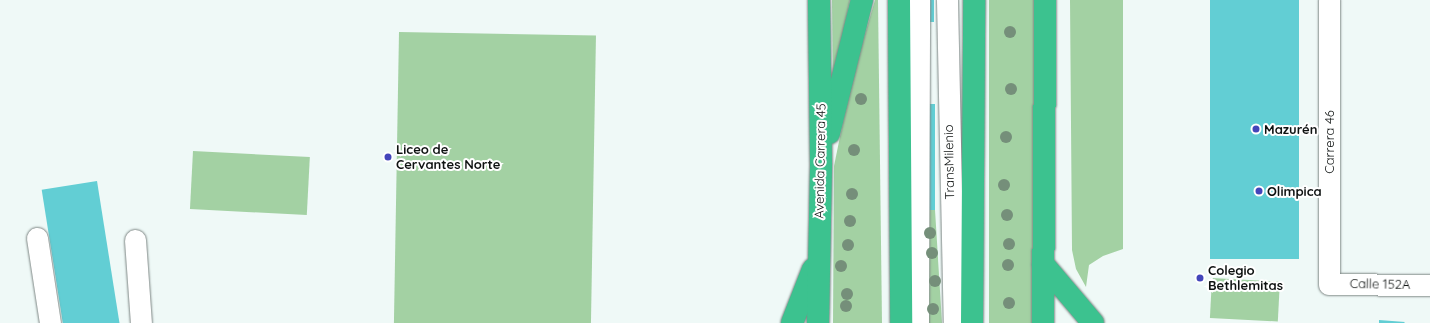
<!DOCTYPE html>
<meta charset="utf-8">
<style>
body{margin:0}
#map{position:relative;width:1430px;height:323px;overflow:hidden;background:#eff9f7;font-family:Quicksand,sans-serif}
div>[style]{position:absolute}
.green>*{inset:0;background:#a3d1a3;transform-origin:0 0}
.building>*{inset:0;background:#62ced4;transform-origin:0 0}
.roads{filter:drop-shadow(0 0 1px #7e8785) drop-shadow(0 0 1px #7e8785)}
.minor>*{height:21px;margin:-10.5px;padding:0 10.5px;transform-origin:10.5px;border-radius:10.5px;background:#fff}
.highway>*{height:22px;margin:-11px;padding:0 11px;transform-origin:11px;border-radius:11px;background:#3cc28f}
.trees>*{width:12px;height:12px;margin:-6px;border-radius:50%;background:#758f7a}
.dots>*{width:11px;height:11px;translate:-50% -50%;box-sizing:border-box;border:2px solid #fff;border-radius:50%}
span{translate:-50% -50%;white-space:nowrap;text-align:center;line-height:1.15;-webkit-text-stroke:4px #fff;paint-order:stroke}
.poi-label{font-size:13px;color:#0e1211;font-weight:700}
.left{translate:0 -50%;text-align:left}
.street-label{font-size:13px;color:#0e1211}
</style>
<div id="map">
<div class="green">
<div style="clip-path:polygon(832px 0,850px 0,833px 88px)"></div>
<div style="clip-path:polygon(875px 0,878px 0,882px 323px,833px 323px,834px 166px,852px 78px)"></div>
<div style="left:989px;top:0;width:48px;height:323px"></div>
<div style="clip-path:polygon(1070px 0,1123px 0,1123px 249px,1103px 256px,1089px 265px,1086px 287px,1076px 269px,1072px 250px)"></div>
<div style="left:399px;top:32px;width:197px;height:291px;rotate:1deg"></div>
<div style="left:193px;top:151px;width:117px;height:58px;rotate:3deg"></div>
<div style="clip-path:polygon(925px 210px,935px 210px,942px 323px,923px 323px)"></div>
<div style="left:1212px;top:278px;width:68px;height:40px;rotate:3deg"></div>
</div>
<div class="building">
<div style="clip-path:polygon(924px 0,934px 0,934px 22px,928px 22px)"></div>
<div style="left:1210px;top:0;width:89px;height:259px"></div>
<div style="left:924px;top:104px;width:11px;height:106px"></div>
<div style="left:97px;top:181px;width:144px;height:56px;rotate:81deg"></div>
<div style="clip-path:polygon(1379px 320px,1405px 322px,1404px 323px,1379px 323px)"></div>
</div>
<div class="roads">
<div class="minor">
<div style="left:947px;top:0;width:323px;rotate:88.8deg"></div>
<div style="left:1329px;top:0;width:284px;rotate:90deg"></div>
<div style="left:1329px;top:284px;width:101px;rotate:0.6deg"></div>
<div style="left:37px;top:238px;width:86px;rotate:81.3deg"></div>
<div style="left:135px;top:240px;width:83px;rotate:85.9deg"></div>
<div style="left:918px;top:323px;width:323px;rotate:-89.8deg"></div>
</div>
<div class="highway">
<div style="left:899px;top:0;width:323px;rotate:89.6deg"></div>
<div style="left:829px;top:133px;width:137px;rotate:-76.1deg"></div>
<div style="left:1043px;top:264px;width:77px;rotate:49.7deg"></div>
<div style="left:792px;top:323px;width:58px;rotate:-68.7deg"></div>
<div style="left:818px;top:323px;width:160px;rotate:-88.9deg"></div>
<div style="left:821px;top:163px;width:163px;rotate:-90.7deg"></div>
<div style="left:972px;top:323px;width:323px;rotate:-89.6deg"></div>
<div style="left:1043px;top:323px;width:323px;rotate:-89.6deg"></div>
</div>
</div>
<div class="trees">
<div style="left:1010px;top:32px"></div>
<div style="left:1011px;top:89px"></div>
<div style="left:861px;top:99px"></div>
<div style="left:1006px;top:137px"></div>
<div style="left:854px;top:150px"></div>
<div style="left:1004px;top:185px"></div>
<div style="left:852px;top:194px"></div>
<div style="left:1007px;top:215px"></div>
<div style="left:850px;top:221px"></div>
<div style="left:930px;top:233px"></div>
<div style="left:1009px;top:244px"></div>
<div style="left:848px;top:245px"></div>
<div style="left:932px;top:253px"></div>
<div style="left:1008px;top:265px"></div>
<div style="left:841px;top:266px"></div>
<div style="left:935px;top:281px"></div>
<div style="left:847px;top:294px"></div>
<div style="left:1009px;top:303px"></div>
<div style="left:846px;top:306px"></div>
<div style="left:933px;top:309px"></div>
</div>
<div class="dots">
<div style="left:1256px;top:129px;background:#4345ba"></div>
<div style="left:388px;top:157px;background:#4345ba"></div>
<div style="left:1259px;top:191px;background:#4345ba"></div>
<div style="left:1200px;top:278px;background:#4345ba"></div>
</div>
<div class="poi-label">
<span class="left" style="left:1264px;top:129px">Mazurén</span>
<span class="left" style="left:396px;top:157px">Liceo de<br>Cervantes Norte</span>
<span class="left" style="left:1267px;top:191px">Olimpica</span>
<span class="left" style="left:1208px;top:278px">Colegio<br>Bethlemitas</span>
</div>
<div class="street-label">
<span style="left:1329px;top:142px;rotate:-90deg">Carrera 46</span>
<span style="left:820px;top:161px;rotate:-89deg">Avenida Carrera 45</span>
<span style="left:949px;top:162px;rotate:-91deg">TransMilenio</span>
<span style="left:1380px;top:284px;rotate:1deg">Calle 152A</span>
</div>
</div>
